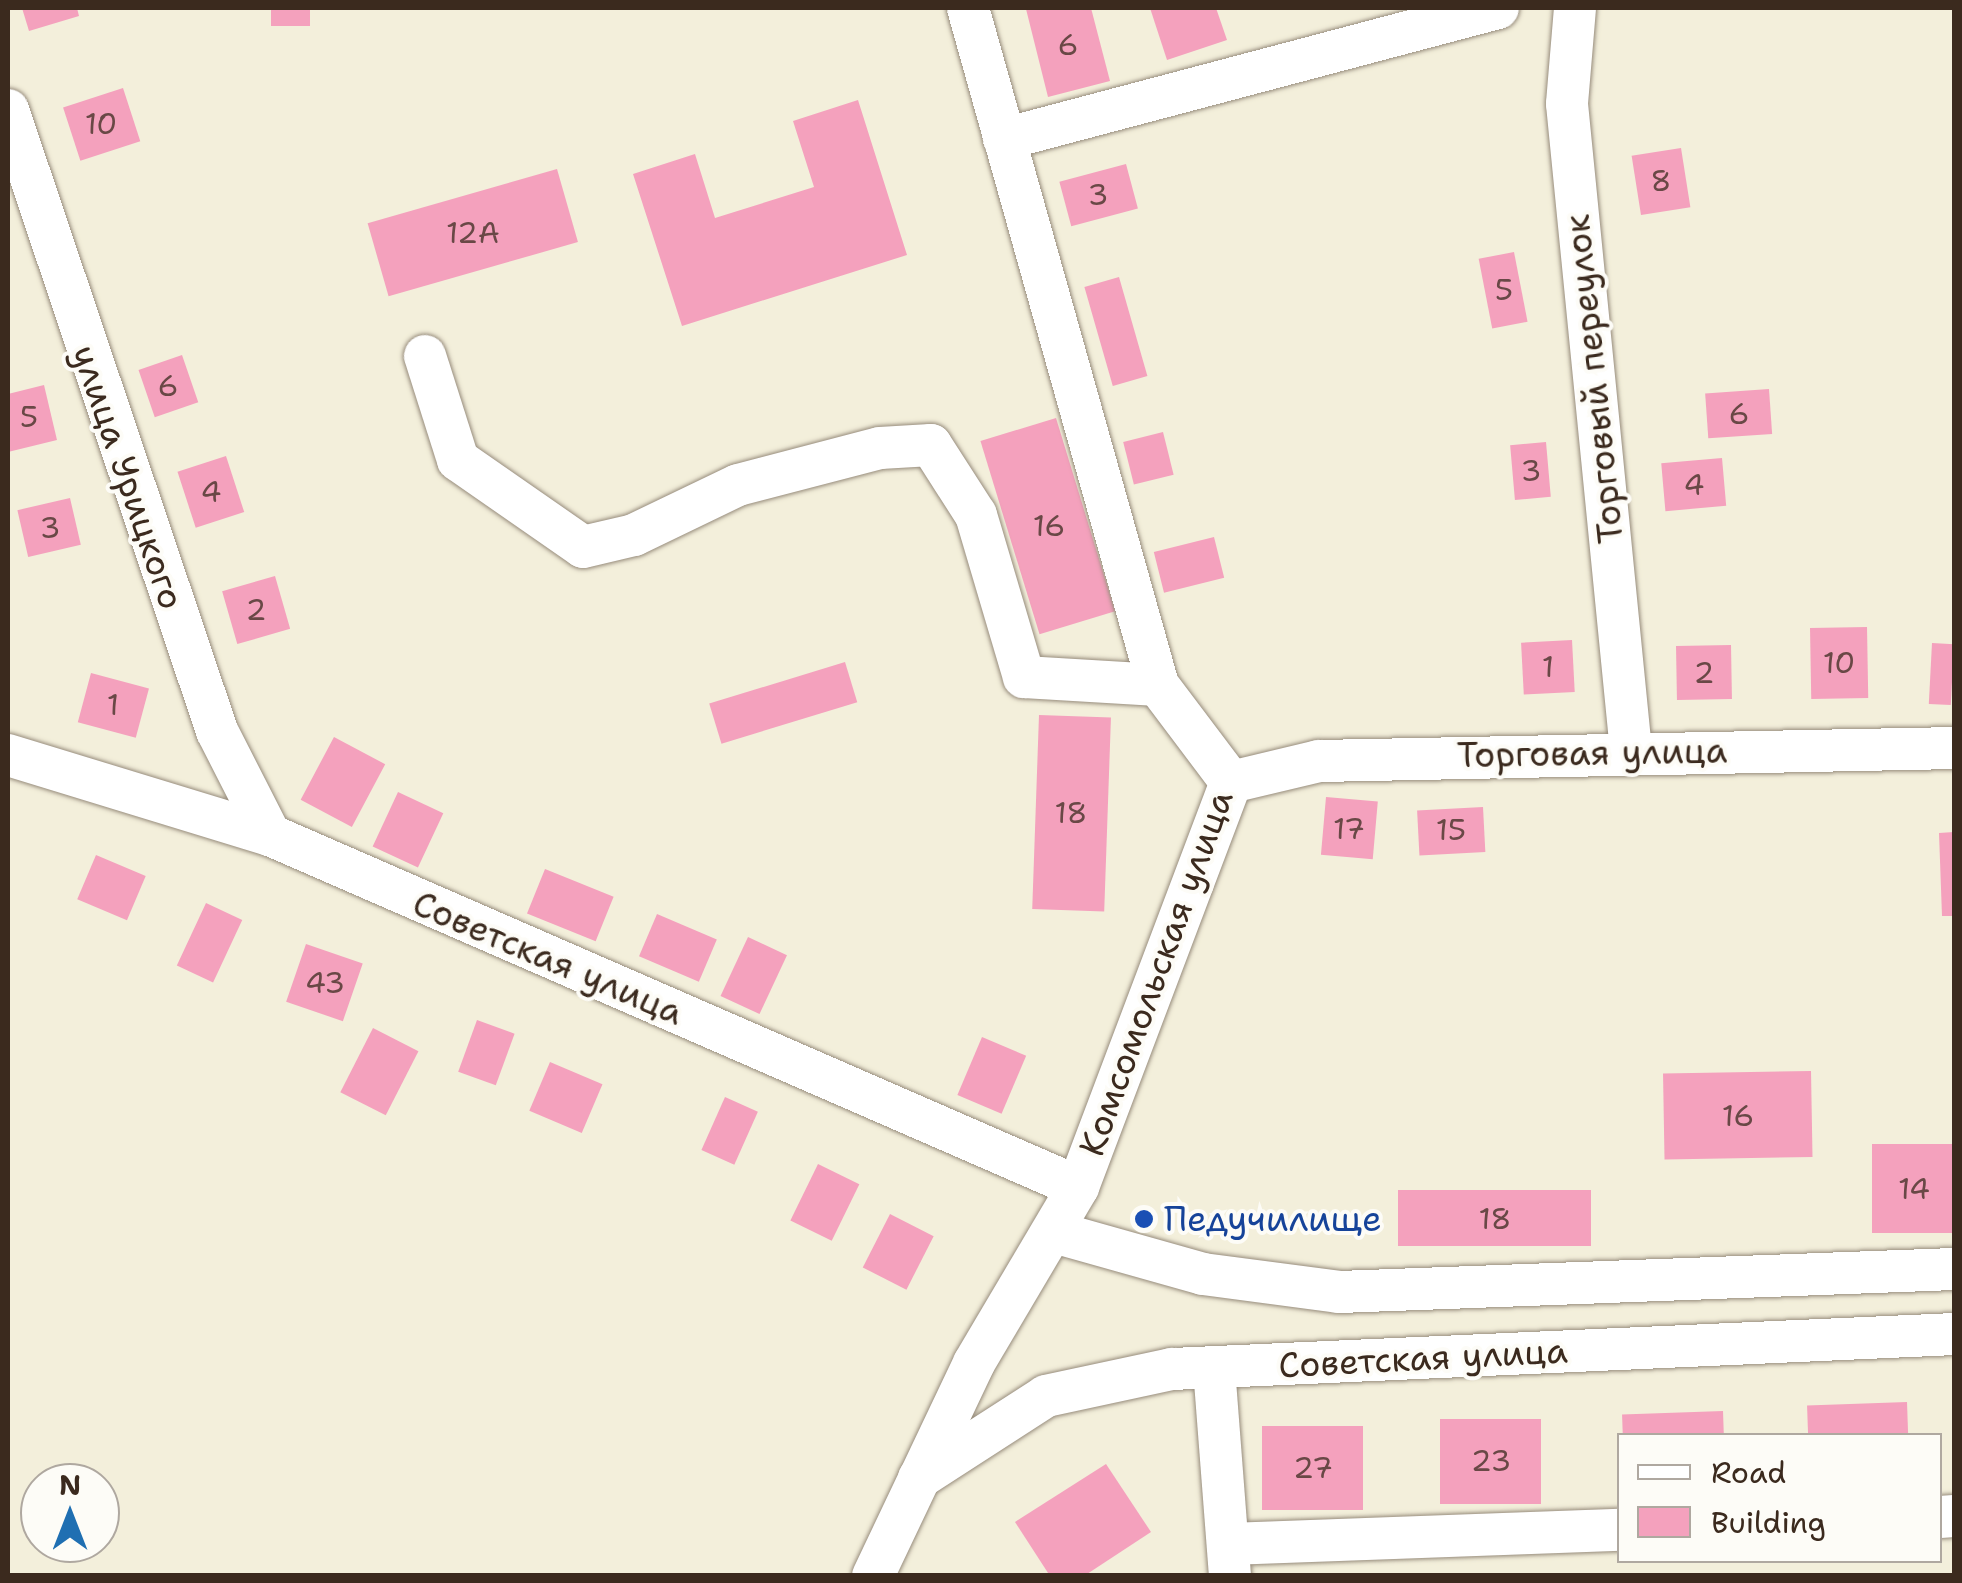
<!DOCTYPE html>
<meta charset="utf-8">
<style>
body{margin:0}
#map{position:relative;width:1962px;height:1583px;overflow:hidden;background:#f3efdb;font-family:"Shantell Sans",sans-serif}
div>[style]{position:absolute}
.building>*{inset:0;background:#f4a1bd;transform-origin:0 0}
.roads{filter:drop-shadow(0 0 2px #978c7c) drop-shadow(0 0 2px #978c7c)}
.minor>*{height:42px;margin:-21px;padding:0 21px;transform-origin:21px;border-radius:21px;background:#fff}
.dots>*{width:28px;height:28px;translate:-50% -50%;box-sizing:border-box;border:5px solid #fdfcf7;border-radius:50%}
span{translate:-50% -50%;white-space:nowrap;text-align:center;line-height:1.15;-webkit-text-stroke:8px #fdfcf7;paint-order:stroke}
.number-label{font-size:30px;color:#694846}
.number-label span{-webkit-text-stroke-width:0}
.street-label{font-size:35px;color:#3b2a1e}
.transit-label{font-size:35px;color:#164399}
.left{translate:0 -50%;text-align:left}
.frame{position:absolute;inset:0;border:10px solid #3b2a1e;pointer-events:none}
.legend{position:absolute;left:1617px;top:1433px;width:325px;height:130px;box-sizing:border-box;background:#fdfcf7;border:2px solid #afa8a0;margin:0;padding:12px 18px;list-style:none;font-size:30px;color:#3b2a1e}
.legend li{display:flex;align-items:center;gap:20px;height:50px}
.legend b{width:50px;border:2px solid #afa8a0}
.north{position:absolute;left:20px;top:1463px;width:100px;height:100px;box-sizing:border-box;background:#fdfcf7;border:2px solid #afa8a0;border-radius:50%;rotate:0deg;font-size:28px;font-weight:700;line-height:40px;text-align:center;color:#3b2a1e}
.north::after{content:'';display:block;margin:auto;width:35px;height:45px;background:#1f6fb2;clip-path:polygon(50% 0,100% 100%,50% 72%,0 100%)}
</style>
<div id="map">
<div class="building">
<div style="clip-path:polygon(22px 8px,77px 8px,79px 16px,29px 31px)"></div>
<div style="left:271px;top:8px;width:39px;height:18px"></div>
<div style="clip-path:polygon(1091px 8px,1110px 81px,1048px 97px,1026px 9px)"></div>
<div style="clip-path:polygon(1150px 8px,1216px 8px,1227px 40px,1167px 60px)"></div>
<div style="left:123px;top:88px;width:56px;height:63px;rotate:72deg"></div>
<div style="clip-path:polygon(858px 100px,907px 255px,682px 326px,633px 174px,695px 154px,715px 218px,814px 187px,793px 121px)"></div>
<div style="left:1681px;top:148px;width:60px;height:50px;rotate:81deg"></div>
<div style="left:1126px;top:164px;width:46px;height:69px;rotate:75deg"></div>
<div style="left:557px;top:169px;width:76px;height:197px;rotate:74deg"></div>
<div style="left:1514px;top:252px;width:71px;height:36px;rotate:79deg"></div>
<div style="left:1119px;top:277px;width:103px;height:36px;rotate:74deg"></div>
<div style="left:182px;top:355px;width:50px;height:46px;rotate:71deg"></div>
<div style="clip-path:polygon(44px 385px,57px 440px,8px 452px,8px 394px)"></div>
<div style="left:1769px;top:389px;width:45px;height:64px;rotate:86deg"></div>
<div style="left:1056px;top:418px;width:202px;height:79px;rotate:73deg"></div>
<div style="left:1163px;top:432px;width:44px;height:41px;rotate:76deg"></div>
<div style="left:1546px;top:442px;width:55px;height:36px;rotate:85deg"></div>
<div style="left:226px;top:456px;width:59px;height:51px;rotate:72deg"></div>
<div style="left:1722px;top:458px;width:48px;height:61px;rotate:85deg"></div>
<div style="left:70px;top:498px;width:48px;height:54px;rotate:77deg"></div>
<div style="left:1214px;top:537px;width:42px;height:62px;rotate:76deg"></div>
<div style="left:275px;top:576px;width:55px;height:55px;rotate:74deg"></div>
<div style="left:1867px;top:627px;width:71px;height:57px;rotate:89deg"></div>
<div style="left:1572px;top:640px;width:52px;height:51px;rotate:87deg"></div>
<div style="left:1932px;top:643px;width:22px;height:61px;rotate:3deg"></div>
<div style="left:1731px;top:645px;width:54px;height:55px;rotate:89deg"></div>
<div style="left:845px;top:662px;width:42px;height:142px;rotate:73deg"></div>
<div style="left:91px;top:673px;width:60px;height:51px;rotate:15deg"></div>
<div style="left:1039px;top:715px;width:72px;height:194px;rotate:2deg"></div>
<div style="left:334px;top:737px;width:58px;height:71px;rotate:28deg"></div>
<div style="left:398px;top:792px;width:50px;height:60px;rotate:25deg"></div>
<div style="left:1326px;top:797px;width:52px;height:58px;rotate:5deg"></div>
<div style="left:1483px;top:807px;width:45px;height:66px;rotate:87deg"></div>
<div style="clip-path:polygon(1954px 832px,1954px 916px,1942px 916px,1939px 833px)"></div>
<div style="left:96px;top:855px;width:54px;height:48px;rotate:23deg"></div>
<div style="left:545px;top:869px;width:74px;height:48px;rotate:22deg"></div>
<div style="left:206px;top:903px;width:40px;height:69px;rotate:25deg"></div>
<div style="left:657px;top:914px;width:65px;height:46px;rotate:23deg"></div>
<div style="left:748px;top:937px;width:43px;height:65px;rotate:25deg"></div>
<div style="left:306px;top:944px;width:60px;height:61px;rotate:19deg"></div>
<div style="left:477px;top:1020px;width:40px;height:55px;rotate:20deg"></div>
<div style="left:373px;top:1028px;width:51px;height:72px;rotate:27deg"></div>
<div style="left:982px;top:1037px;width:48px;height:63px;rotate:23deg"></div>
<div style="left:550px;top:1062px;width:57px;height:53px;rotate:23deg"></div>
<div style="left:1811px;top:1071px;width:86px;height:148px;rotate:89deg"></div>
<div style="left:725px;top:1097px;width:36px;height:58px;rotate:24deg"></div>
<div style="left:1954px;top:1144px;width:89px;height:82px;rotate:90deg"></div>
<div style="left:818px;top:1164px;width:46px;height:63px;rotate:26deg"></div>
<div style="left:1591px;top:1190px;width:56px;height:193px;rotate:90deg"></div>
<div style="left:890px;top:1214px;width:49px;height:60px;rotate:27deg"></div>
<div style="left:1907px;top:1402px;width:34px;height:100px;rotate:88deg"></div>
<div style="left:1723px;top:1411px;width:25px;height:101px;rotate:88deg"></div>
<div style="left:1440px;top:1419px;width:101px;height:85px"></div>
<div style="left:1363px;top:1426px;width:84px;height:101px;rotate:90deg"></div>
<div style="clip-path:polygon(1106px 1464px,1151px 1532px,1084px 1576px,1050px 1576px,1015px 1522px)"></div>
</div>
<div class="roads">
<div class="minor">
<div style="left:1575px;top:8px;width:96px;rotate:94.8deg"></div>
<div style="left:1567px;top:104px;width:650px;rotate:84.35deg"></div>
<div style="left:8px;top:110px;width:655px;rotate:71.4deg"></div>
<div style="left:217px;top:731px;width:117px;rotate:63deg"></div>
<div style="left:1004px;top:139px;width:511px;rotate:-14.85deg"></div>
<div style="left:425px;top:356px;width:109px;rotate:72.4deg"></div>
<div style="left:458px;top:460px;width:152px;rotate:34.8deg"></div>
<div style="left:583px;top:547px;width:52px;rotate:-13.2deg"></div>
<div style="left:634px;top:535px;width:115px;rotate:-25.7deg"></div>
<div style="left:738px;top:485px;width:147px;rotate:-14.6deg"></div>
<div style="left:880px;top:448px;width:51px;rotate:-3.4deg"></div>
<div style="left:931px;top:445px;width:83px;rotate:57.3deg"></div>
<div style="left:976px;top:515px;width:169px;rotate:73.5deg"></div>
<div style="left:1024px;top:677px;width:134px;rotate:3.4deg"></div>
<div style="left:8px;top:755px;width:274px;rotate:17deg"></div>
<div style="left:270px;top:835px;width:881px;rotate:23.54deg"></div>
<div style="left:1231px;top:782px;width:90px;rotate:-13.4deg"></div>
<div style="left:1319px;top:761px;width:635px;rotate:-1.17deg"></div>
<div style="left:1054px;top:1232px;width:155px;rotate:15.7deg"></div>
<div style="left:1203px;top:1274px;width:137px;rotate:7.5deg"></div>
<div style="left:1339px;top:1292px;width:615px;rotate:-2.14deg"></div>
<div style="left:1214px;top:1368px;width:209px;rotate:85.6deg"></div>
<div style="left:919px;top:1478px;width:151px;rotate:-32.8deg"></div>
<div style="left:1046px;top:1396px;width:129px;rotate:-12.1deg"></div>
<div style="left:1172px;top:1369px;width:783px;rotate:-2.56deg"></div>
<div style="left:1940px;top:1517px;width:14px;rotate:-4deg"></div>
<div style="left:1229px;top:1544px;width:391px;rotate:-2.1deg"></div>
<div style="left:873px;top:1576px;width:236px;rotate:-64.6deg"></div>
<div style="left:974px;top:1363px;width:204px;rotate:-59.4deg"></div>
<div style="left:1078px;top:1187px;width:433px;rotate:-69.3deg"></div>
<div style="left:1231px;top:782px;width:121px;rotate:-127deg"></div>
<div style="left:1158px;top:685px;width:703px;rotate:-105.68deg"></div>
</div>
</div>
<div class="dots">
<div style="left:1144px;top:1219px;background:#1a4fb4"></div>
</div>
<div class="number-label">
<span style="left:1068px;top:45px">6</span>
<span style="left:101px;top:124px">10</span>
<span style="left:1661px;top:181px">8</span>
<span style="left:1098px;top:195px">3</span>
<span style="left:473px;top:233px">12А</span>
<span style="left:1504px;top:290px">5</span>
<span style="left:168px;top:386px">6</span>
<span style="left:1739px;top:414px">6</span>
<span style="left:29px;top:417px">5</span>
<span style="left:1531px;top:471px">3</span>
<span style="left:1694px;top:485px">4</span>
<span style="left:211px;top:492px">4</span>
<span style="left:1049px;top:526px">16</span>
<span style="left:50px;top:528px">3</span>
<span style="left:256px;top:610px">2</span>
<span style="left:1839px;top:663px">10</span>
<span style="left:1548px;top:667px">1</span>
<span style="left:1704px;top:673px">2</span>
<span style="left:113px;top:705px">1</span>
<span style="left:1071px;top:813px">18</span>
<span style="left:1349px;top:829px">17</span>
<span style="left:1451px;top:830px">15</span>
<span style="left:325px;top:983px">43</span>
<span style="left:1738px;top:1116px">16</span>
<span style="left:1914px;top:1189px">14</span>
<span style="left:1495px;top:1219px">18</span>
<span style="left:1491px;top:1461px">23</span>
<span style="left:1313px;top:1468px">27</span>
</div>
<div class="street-label">
<span style="left:1594px;top:379px;rotate:-96deg">Торговый переулок</span>
<span style="left:128px;top:477px;rotate:71deg">улица Урицкого</span>
<span style="left:1592px;top:753px;rotate:-1deg">Торговая улица</span>
<span style="left:548px;top:958px;rotate:23deg">Советская улица</span>
<span style="left:1156px;top:973px;rotate:-70deg">Комсомольская улица</span>
<span style="left:1423px;top:1358px;rotate:-3deg">Советская улица</span>
</div>
<div class="transit-label">
<span class="left" style="left:1164px;top:1219px">Педучилище</span>
</div>
<div class="frame"></div>
<ul class="legend">
<li><b style="height:12px;background:#fff"></b>Road</li>
<li><b style="height:28px;background:#f4a1bd"></b>Building</li>
</ul>
<div class="north">N</div>
</div>
